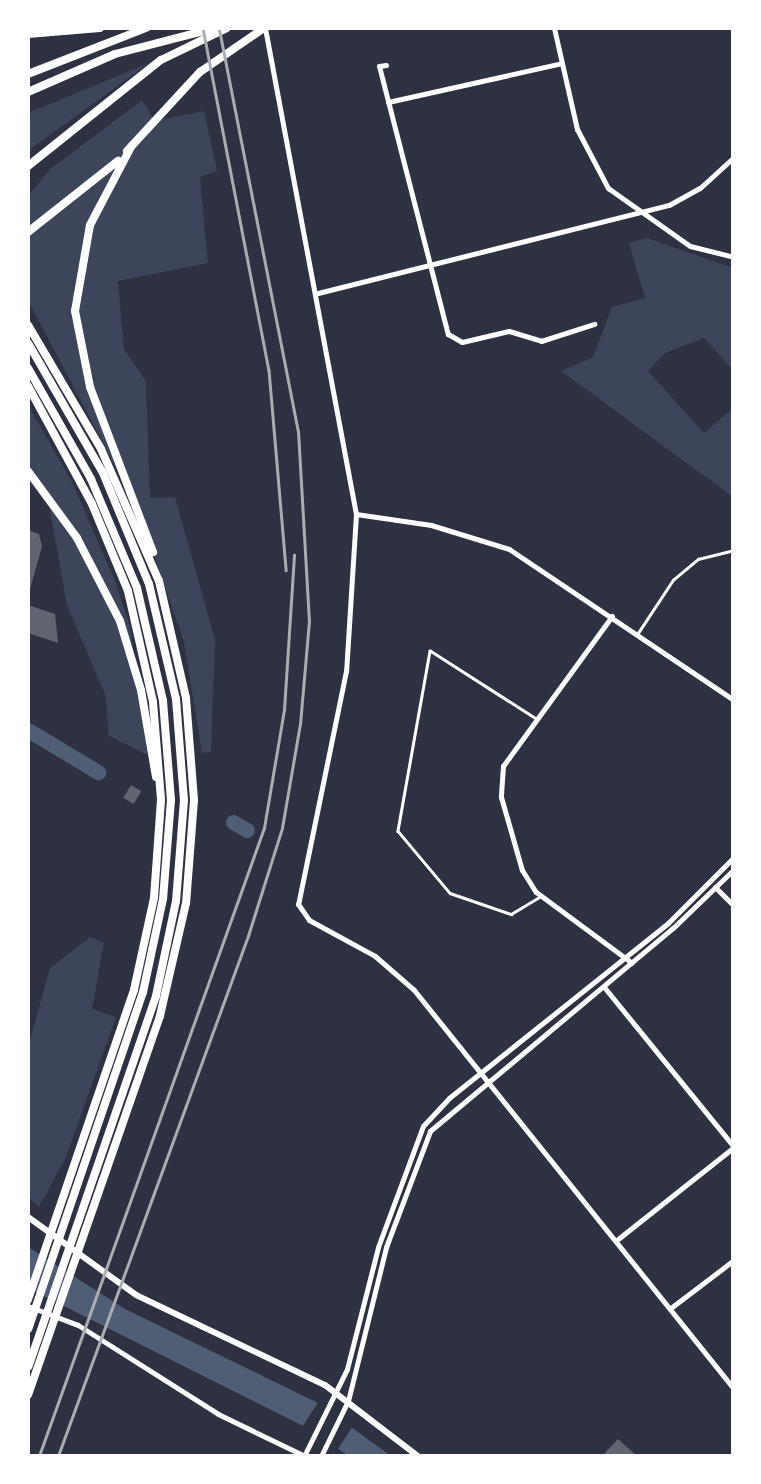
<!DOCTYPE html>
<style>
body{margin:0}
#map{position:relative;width:761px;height:1484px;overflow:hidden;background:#2d3142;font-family:"Space Grotesk",sans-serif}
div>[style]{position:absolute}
.green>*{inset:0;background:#3c4559}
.water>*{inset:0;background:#4f5d75}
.pier>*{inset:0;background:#2d3142;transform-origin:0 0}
.river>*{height:15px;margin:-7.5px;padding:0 7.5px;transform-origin:7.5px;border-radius:7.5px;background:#4f5d75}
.building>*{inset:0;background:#626471;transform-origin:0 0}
.service>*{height:2.5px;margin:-1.25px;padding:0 1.25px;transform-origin:1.25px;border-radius:1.25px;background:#fff}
.minor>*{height:5px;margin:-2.5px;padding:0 2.5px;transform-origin:2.5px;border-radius:2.5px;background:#fff}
.tertiary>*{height:5px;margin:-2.5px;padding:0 2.5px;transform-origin:2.5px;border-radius:2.5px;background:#fff}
.secondary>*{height:6px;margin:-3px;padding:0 3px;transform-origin:3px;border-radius:3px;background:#fff}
.primary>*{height:8px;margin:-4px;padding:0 4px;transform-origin:4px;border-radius:4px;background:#fff}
.trunk>*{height:8px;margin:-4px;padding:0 4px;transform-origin:4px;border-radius:4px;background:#fff}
.rail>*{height:2.5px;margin:-1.25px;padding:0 1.25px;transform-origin:1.25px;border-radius:1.25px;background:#abadb3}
span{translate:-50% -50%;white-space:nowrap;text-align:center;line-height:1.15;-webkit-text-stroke:8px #fff;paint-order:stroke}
.frame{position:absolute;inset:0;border:30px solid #fff;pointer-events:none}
</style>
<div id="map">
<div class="green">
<div style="clip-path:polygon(149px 63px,32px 148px,28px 153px,28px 113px)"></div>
<div style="clip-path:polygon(142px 100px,155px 121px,204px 111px,217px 171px,200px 177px,208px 263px,118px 281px,124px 349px,146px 381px,150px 498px,175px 497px,215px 640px,211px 752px,202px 753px,184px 642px,139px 512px,28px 300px,28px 196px,50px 169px)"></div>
<div style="clip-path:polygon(647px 238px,733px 268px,733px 370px,704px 338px,665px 353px,648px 371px,704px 433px,733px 408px,733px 497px,561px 371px,593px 357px,612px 307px,645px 298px,629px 243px)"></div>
<div style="clip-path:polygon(28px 405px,72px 482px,115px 581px,130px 627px,148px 755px,109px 736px,105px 694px,67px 605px,49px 505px,28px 481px)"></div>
<div style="clip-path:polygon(90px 937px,104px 943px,92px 1009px,116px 1017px,66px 1157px,39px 1207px,28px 1196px,28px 1047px,50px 968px)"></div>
</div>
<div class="water">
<div style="clip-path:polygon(28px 1247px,125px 1309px,318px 1403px,391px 1456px,349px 1456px,303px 1426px,28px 1288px)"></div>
</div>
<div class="pier">
<div style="left:319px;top:1401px;width:42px;height:32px;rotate:33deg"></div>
</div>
<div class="river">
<div style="left:28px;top:730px;width:82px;rotate:31deg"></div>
<div style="left:233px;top:822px;width:16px;rotate:30deg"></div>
</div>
<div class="building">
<div style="clip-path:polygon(28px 530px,39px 534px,42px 546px,29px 593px)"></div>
<div style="clip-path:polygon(28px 605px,55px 614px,58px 643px,28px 633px)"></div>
<div style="left:131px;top:785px;width:12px;height:15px;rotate:31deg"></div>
<div style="clip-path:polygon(618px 1439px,637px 1456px,602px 1456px)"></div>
</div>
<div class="service">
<div style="left:638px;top:633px;width:64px;rotate:-56.6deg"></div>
<div style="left:673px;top:580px;width:33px;rotate:-40deg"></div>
<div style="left:698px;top:559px;width:37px;rotate:-14deg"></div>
<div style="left:536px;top:719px;width:126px;rotate:-147.3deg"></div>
<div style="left:430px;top:651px;width:183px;rotate:100.1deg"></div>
<div style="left:398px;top:831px;width:81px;rotate:50deg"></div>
<div style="left:450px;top:893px;width:65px;rotate:19deg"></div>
<div style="left:511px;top:914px;width:33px;rotate:-31deg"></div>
</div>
<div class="minor">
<div style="left:554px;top:28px;width:104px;rotate:77.2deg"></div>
<div style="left:577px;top:129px;width:67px;rotate:62.3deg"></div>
<div style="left:608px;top:188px;width:100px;rotate:35.3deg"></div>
<div style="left:690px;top:246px;width:45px;rotate:14deg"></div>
<div style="left:386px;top:65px;width:7px;rotate:172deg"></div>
<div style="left:379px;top:66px;width:277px;rotate:75.6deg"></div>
<div style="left:448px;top:334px;width:16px;rotate:30deg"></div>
<div style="left:462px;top:342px;width:48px;rotate:-13.2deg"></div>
<div style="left:509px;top:331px;width:34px;rotate:17deg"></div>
<div style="left:541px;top:341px;width:56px;rotate:-17.8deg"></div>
<div style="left:388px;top:102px;width:178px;rotate:-12.6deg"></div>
<div style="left:318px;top:293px;width:362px;rotate:-14.1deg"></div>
<div style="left:669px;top:205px;width:35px;rotate:-29deg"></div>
<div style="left:700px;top:188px;width:46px;rotate:-42.4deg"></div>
<div style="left:356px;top:514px;width:157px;rotate:93.6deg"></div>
<div style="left:346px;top:671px;width:238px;rotate:101.6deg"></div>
<div style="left:298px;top:904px;width:19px;rotate:55deg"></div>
<div style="left:309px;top:920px;width:75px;rotate:28.6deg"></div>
<div style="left:375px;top:956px;width:52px;rotate:41.1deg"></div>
<div style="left:414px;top:990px;width:511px;rotate:51.27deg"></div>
<div style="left:612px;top:616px;width:185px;rotate:126deg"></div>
<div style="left:503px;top:766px;width:31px;rotate:94deg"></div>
<div style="left:501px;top:797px;width:76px;rotate:74deg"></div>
<div style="left:522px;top:870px;width:26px;rotate:58deg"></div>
<div style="left:536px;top:892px;width:119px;rotate:36.5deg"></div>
<div style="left:715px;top:887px;width:27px;rotate:45deg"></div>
<div style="left:604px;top:987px;width:206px;rotate:50.9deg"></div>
<div style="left:734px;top:1147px;width:148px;rotate:141.6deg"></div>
<div style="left:672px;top:1307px;width:78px;rotate:-37.2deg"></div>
</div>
<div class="tertiary">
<div style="left:265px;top:28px;width:494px;rotate:79.4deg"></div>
<div style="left:356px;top:514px;width:76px;rotate:8.3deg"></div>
<div style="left:431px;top:525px;width:82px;rotate:17.1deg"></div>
<div style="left:509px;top:549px;width:271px;rotate:33.9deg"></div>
<div style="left:28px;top:1306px;width:53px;rotate:20.8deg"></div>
<div style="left:78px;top:1325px;width:166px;rotate:32.4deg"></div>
<div style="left:218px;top:1414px;width:97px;rotate:25.8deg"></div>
<div style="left:304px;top:1456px;width:97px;rotate:-63.7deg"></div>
<div style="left:347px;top:1369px;width:126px;rotate:-75.7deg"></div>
<div style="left:378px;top:1247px;width:129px;rotate:-69.6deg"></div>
<div style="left:423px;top:1126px;width:38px;rotate:-47deg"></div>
<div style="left:449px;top:1098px;width:280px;rotate:-38.6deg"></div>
<div style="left:668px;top:923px;width:93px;rotate:-45deg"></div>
<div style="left:321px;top:1456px;width:61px;rotate:-63.9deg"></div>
<div style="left:348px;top:1401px;width:159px;rotate:-76.1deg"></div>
<div style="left:386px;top:1247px;width:124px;rotate:-69.2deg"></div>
<div style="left:430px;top:1131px;width:317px;rotate:-39.9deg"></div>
<div style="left:673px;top:928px;width:85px;rotate:-44deg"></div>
</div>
<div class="secondary">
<div style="left:28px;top:1217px;width:133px;rotate:35.8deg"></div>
<div style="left:136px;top:1295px;width:209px;rotate:25.5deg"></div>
<div style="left:325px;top:1385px;width:117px;rotate:37.4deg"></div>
</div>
<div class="primary">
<div style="left:28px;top:34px;width:72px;rotate:-4.8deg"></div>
<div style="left:28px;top:74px;width:127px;rotate:-21.3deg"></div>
<div style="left:28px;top:92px;width:95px;rotate:-23.6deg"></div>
<div style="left:115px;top:54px;width:100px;rotate:-14.5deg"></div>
<div style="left:28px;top:166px;width:170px;rotate:-38.6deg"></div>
<div style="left:161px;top:60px;width:73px;rotate:-25.9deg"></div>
<div style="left:28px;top:343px;width:150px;rotate:60deg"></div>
<div style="left:103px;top:473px;width:120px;rotate:67.5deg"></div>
<div style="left:149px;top:584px;width:118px;rotate:76.8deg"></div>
<div style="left:176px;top:699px;width:101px;rotate:85.5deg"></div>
<div style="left:184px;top:800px;width:101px;rotate:94.5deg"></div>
<div style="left:176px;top:901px;width:97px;rotate:101.9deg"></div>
<div style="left:156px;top:996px;width:392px;rotate:109deg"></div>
<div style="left:28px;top:368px;width:128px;rotate:60.4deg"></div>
<div style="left:91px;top:479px;width:118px;rotate:67.1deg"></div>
<div style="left:137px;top:588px;width:116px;rotate:77deg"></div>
<div style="left:163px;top:701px;width:99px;rotate:85.4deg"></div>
<div style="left:171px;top:800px;width:99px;rotate:94.6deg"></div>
<div style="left:163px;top:899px;width:95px;rotate:102.1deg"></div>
<div style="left:143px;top:992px;width:356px;rotate:108.8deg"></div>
</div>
<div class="trunk">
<div style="left:131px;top:147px;width:88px;rotate:117.7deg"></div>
<div style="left:90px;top:225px;width:87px;rotate:99.9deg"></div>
<div style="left:75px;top:311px;width:77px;rotate:78.8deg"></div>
<div style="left:90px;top:387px;width:177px;rotate:69.1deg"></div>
<div style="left:127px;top:151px;width:108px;rotate:-47.3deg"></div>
<div style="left:200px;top:72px;width:78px;rotate:-34.5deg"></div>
<div style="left:28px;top:232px;width:115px;rotate:-38.3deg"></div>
<div style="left:28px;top:325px;width:144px;rotate:59.5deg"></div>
<div style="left:101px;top:449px;width:144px;rotate:66.3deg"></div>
<div style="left:159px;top:581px;width:120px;rotate:77deg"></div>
<div style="left:186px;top:698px;width:102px;rotate:85.5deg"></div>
<div style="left:194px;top:800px;width:103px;rotate:94.4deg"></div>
<div style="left:186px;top:903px;width:116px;rotate:103deg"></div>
<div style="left:160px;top:1016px;width:401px;rotate:109.2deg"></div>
<div style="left:28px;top:386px;width:134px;rotate:61.5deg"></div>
<div style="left:92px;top:504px;width:94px;rotate:67.5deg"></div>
<div style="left:128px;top:591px;width:114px;rotate:77.3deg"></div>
<div style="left:153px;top:702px;width:98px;rotate:85.3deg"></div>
<div style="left:161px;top:800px;width:98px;rotate:94.1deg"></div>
<div style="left:154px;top:898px;width:94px;rotate:102.3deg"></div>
<div style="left:134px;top:990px;width:328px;rotate:108.9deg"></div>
<div style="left:28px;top:471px;width:83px;rotate:53.8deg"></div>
<div style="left:77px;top:538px;width:93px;rotate:62.6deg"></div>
<div style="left:120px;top:621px;width:72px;rotate:73.1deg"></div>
<div style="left:141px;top:690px;width:88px;rotate:80.2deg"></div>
</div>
<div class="rail">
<div style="left:203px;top:28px;width:348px;rotate:79.1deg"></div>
<div style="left:269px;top:370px;width:201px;rotate:85.1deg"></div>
<div style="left:39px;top:1456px;width:667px;rotate:-70.29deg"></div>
<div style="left:264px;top:828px;width:120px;rotate:-80.4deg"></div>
<div style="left:284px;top:710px;width:155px;rotate:-86.3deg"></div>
<div style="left:58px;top:1456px;width:554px;rotate:-69.93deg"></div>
<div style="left:248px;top:936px;width:113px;rotate:-72.5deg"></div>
<div style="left:282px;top:828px;width:106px;rotate:-80.2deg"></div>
<div style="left:300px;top:724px;width:102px;rotate:-85deg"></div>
<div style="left:309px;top:622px;width:190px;rotate:-93.3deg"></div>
<div style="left:298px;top:432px;width:412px;rotate:-101.1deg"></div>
</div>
<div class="frame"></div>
</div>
